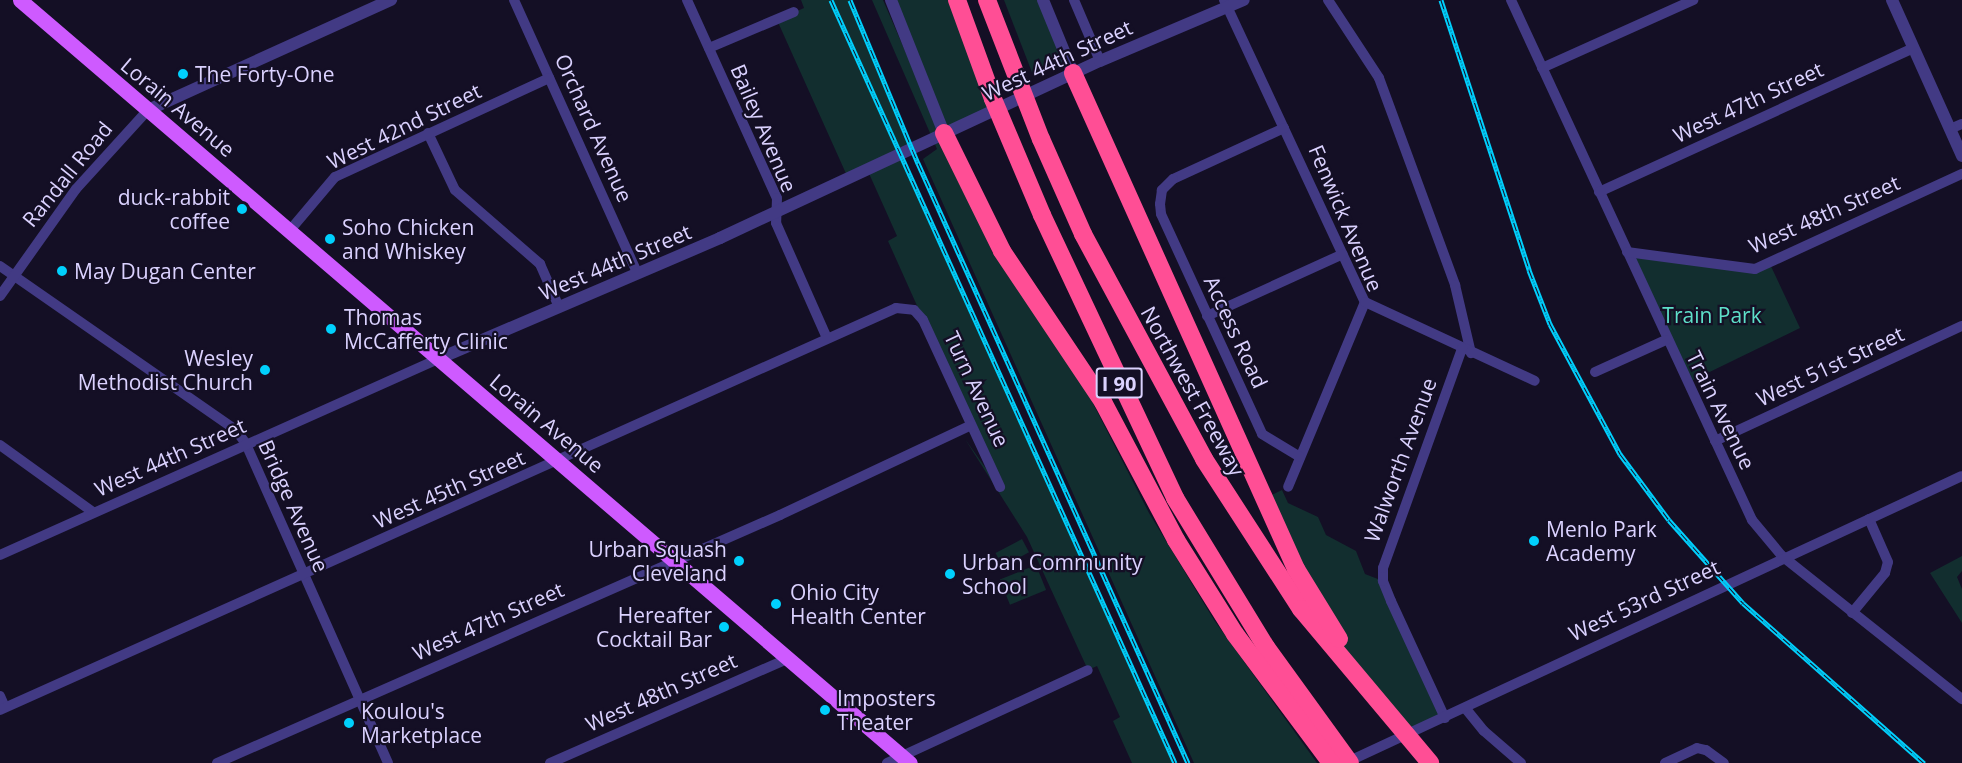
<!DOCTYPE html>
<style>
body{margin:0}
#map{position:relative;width:1962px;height:763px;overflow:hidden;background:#140f25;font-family:"Open Sans",sans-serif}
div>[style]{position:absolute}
.green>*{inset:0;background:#122e2f;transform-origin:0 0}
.minor>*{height:10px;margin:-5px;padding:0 5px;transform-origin:5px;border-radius:5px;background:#423a84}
.tertiary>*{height:12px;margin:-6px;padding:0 6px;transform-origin:6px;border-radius:6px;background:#423a84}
.primary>*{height:15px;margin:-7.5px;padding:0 7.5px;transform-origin:7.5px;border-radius:7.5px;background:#ce5aff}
.motorway>*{height:18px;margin:-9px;padding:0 9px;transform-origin:9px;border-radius:9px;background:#ff4e95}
.rail>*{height:5px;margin-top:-2.5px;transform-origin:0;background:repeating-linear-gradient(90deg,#140f25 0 9px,#00d0fd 0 18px);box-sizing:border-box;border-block:2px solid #00d0fd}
.dots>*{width:16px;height:16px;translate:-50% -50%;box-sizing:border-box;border:3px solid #140f25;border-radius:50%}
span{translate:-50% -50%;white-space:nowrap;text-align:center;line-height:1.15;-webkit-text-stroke:4.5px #140f25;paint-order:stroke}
.shield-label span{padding:2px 4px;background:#140f25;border:2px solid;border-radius:4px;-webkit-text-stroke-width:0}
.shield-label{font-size:20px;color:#dbd2ff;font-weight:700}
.street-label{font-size:21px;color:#dbd2ff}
.poi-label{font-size:21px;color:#dbd2ff}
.left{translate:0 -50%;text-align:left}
.right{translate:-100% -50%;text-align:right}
.park-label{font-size:21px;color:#5ee0c9}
</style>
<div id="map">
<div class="green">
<div style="clip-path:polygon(801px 0,850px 0,912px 148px,901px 154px,1175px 763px,1132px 763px,1113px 721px,1120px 717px,1097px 666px,1088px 670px,1027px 537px,965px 439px,997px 484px,888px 241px,897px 236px,867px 169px,848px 178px,777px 20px,804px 8px)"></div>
<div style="clip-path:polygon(872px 0,883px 0,992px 252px,1082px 382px,1149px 513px,1214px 620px,1317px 763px,1194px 763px,923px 159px,937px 149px)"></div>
<div style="clip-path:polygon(891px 0,957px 0,997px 109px,944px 133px)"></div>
<div style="clip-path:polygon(1004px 0,1043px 0,1069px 64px,1033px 75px)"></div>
<div style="clip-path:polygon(1627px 252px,1755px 269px,1769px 262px,1800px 328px,1687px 383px)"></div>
<div style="clip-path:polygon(1282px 490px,1288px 503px,1318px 517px,1326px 535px,1356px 551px,1365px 574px,1383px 581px,1445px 718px,1405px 736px,1326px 622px,1263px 499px)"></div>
<div style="left:1022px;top:539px;width:15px;height:30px;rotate:62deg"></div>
<div style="clip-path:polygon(1962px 556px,1962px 571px,1957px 577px,1962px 589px,1962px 623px,1930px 573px)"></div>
<div style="left:1036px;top:565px;width:27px;height:39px;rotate:68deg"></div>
</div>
<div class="minor">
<div style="left:514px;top:0;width:299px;rotate:65.7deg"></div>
<div style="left:687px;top:0;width:217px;rotate:65.6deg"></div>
<div style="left:777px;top:198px;width:25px;rotate:92deg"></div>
<div style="left:776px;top:223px;width:126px;rotate:66.1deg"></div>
<div style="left:1074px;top:0;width:66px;rotate:66.9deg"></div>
<div style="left:1224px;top:0;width:333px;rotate:65deg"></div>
<div style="left:1365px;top:302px;width:200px;rotate:112.6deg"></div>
<div style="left:1328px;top:0;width:93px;rotate:56.8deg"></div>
<div style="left:1379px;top:78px;width:221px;rotate:69.8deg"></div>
<div style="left:1455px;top:285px;width:70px;rotate:76.8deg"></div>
<div style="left:1511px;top:0;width:573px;rotate:65.13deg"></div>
<div style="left:1752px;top:520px;width:47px;rotate:50.2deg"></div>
<div style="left:1782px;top:556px;width:230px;rotate:38.5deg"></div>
<div style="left:709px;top:48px;width:92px;rotate:-23deg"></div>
<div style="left:1542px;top:68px;width:166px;rotate:-24.2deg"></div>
<div style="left:1284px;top:128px;width:122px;rotate:155.3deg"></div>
<div style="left:1173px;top:179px;width:16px;rotate:135deg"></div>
<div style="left:1162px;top:190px;width:14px;rotate:98deg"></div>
<div style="left:1160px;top:204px;width:10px;rotate:84deg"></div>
<div style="left:1161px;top:214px;width:242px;rotate:65.3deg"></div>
<div style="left:1262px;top:434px;width:44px;rotate:31.2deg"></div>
<div style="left:1950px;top:129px;width:13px;rotate:-23deg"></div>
<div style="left:428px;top:133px;width:63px;rotate:64.7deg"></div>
<div style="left:455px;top:190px;width:113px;rotate:41deg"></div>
<div style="left:540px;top:264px;width:47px;rotate:66.2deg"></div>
<div style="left:1599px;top:192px;width:345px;rotate:-24.6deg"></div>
<div style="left:291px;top:229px;width:68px;rotate:-49.8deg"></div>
<div style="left:335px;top:177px;width:236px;rotate:-24.8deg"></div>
<div style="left:1627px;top:252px;width:129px;rotate:7.6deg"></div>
<div style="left:1755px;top:269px;width:228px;rotate:-24.7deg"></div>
<div style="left:0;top:266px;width:287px;rotate:34.8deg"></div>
<div style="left:236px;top:430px;width:17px;rotate:54deg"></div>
<div style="left:246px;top:444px;width:349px;rotate:66deg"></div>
<div style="left:0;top:296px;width:131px;rotate:-54.6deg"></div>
<div style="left:76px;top:189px;width:107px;rotate:-47.7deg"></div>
<div style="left:1365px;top:302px;width:187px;rotate:24.9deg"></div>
<div style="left:1207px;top:316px;width:149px;rotate:-24.5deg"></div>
<div style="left:1595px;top:372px;width:78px;rotate:-24.3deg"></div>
<div style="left:1715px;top:441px;width:272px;rotate:-25deg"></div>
<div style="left:0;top:445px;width:115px;rotate:35.8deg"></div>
<div style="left:0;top:555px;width:480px;rotate:-24.1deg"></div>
<div style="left:1852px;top:613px;width:52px;rotate:-50.5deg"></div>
<div style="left:1885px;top:573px;width:11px;rotate:-75deg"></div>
<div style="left:1888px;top:562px;width:47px;rotate:-113.8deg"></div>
<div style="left:0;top:696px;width:12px;rotate:66deg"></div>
<div style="left:1466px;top:709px;width:28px;rotate:51deg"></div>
<div style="left:1484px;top:731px;width:49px;rotate:40.9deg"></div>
<div style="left:0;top:710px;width:982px;rotate:-24.16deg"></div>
<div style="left:896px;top:308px;width:18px;rotate:6deg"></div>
<div style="left:914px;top:310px;width:13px;rotate:48deg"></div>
<div style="left:923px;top:320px;width:184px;rotate:65.2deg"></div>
<div style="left:1445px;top:718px;width:129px;rotate:-114.8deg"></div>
<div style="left:1391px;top:601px;width:22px;rotate:-112deg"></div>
<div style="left:1383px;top:581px;width:13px;rotate:-90deg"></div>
<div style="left:1383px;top:568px;width:234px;rotate:-70.2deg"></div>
<div style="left:217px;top:763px;width:615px;rotate:-23.77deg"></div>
<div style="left:780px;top:515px;width:211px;rotate:-25.2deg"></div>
<div style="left:550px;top:763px;width:261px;rotate:-23.7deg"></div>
<div style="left:887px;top:763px;width:221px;rotate:-24.8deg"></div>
<div style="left:1345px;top:763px;width:680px;rotate:-24.95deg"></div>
<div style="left:1665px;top:763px;width:35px;rotate:-25deg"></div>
<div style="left:1697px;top:748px;width:9px;rotate:13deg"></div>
<div style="left:1706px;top:750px;width:22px;rotate:36deg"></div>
</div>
<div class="tertiary">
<div style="left:891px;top:0;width:143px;rotate:68.3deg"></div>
<div style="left:1043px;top:0;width:79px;rotate:67.7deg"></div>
<div style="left:1892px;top:0;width:171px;rotate:65.8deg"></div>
<div style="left:148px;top:110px;width:267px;rotate:-24.4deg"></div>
<div style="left:438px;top:359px;width:307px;rotate:-23.2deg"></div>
<div style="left:720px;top:238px;width:419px;rotate:-25deg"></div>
<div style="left:1100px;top:61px;width:156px;rotate:-23deg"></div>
</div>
<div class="primary">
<div style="left:20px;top:0;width:1172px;rotate:40.61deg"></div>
</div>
<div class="motorway">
<div style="left:957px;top:0;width:105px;rotate:70deg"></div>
<div style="left:993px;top:99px;width:126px;rotate:67.1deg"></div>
<div style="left:1042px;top:215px;width:313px;rotate:64.8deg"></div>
<div style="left:1175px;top:498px;width:175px;rotate:58.6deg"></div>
<div style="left:1266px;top:647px;width:143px;rotate:54.1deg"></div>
<div style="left:987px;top:0;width:149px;rotate:68.8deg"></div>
<div style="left:1041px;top:139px;width:104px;rotate:66.1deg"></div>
<div style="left:1083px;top:234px;width:255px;rotate:61.7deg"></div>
<div style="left:1204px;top:459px;width:179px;rotate:57.1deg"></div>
<div style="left:1301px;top:609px;width:201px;rotate:50deg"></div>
<div style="left:1073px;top:73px;width:544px;rotate:65.79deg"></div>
<div style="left:1296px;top:569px;width:82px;rotate:58.4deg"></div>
<div style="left:944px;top:133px;width:131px;rotate:63.8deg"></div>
<div style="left:1002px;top:251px;width:182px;rotate:56.2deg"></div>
<div style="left:1103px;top:402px;width:156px;rotate:62.1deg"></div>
<div style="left:1176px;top:540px;width:111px;rotate:57.9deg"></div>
<div style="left:1235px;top:634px;width:161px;rotate:53.3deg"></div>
</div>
<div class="rail">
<div style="left:831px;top:0;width:837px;rotate:65.73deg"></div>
<div style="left:850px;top:0;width:177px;rotate:67.4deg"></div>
<div style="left:918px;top:163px;width:658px;rotate:65.77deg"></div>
<div style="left:1441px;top:0;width:284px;rotate:71.9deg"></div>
<div style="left:1529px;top:270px;width:58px;rotate:68.7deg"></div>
<div style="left:1550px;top:324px;width:148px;rotate:61.7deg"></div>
<div style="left:1620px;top:454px;width:82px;rotate:53.4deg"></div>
<div style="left:1669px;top:520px;width:111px;rotate:48.3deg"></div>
<div style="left:1743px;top:603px;width:242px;rotate:41.5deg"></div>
</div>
<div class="dots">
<div style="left:183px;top:74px;background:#00d0fd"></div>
<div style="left:242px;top:209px;background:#00d0fd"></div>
<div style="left:330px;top:239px;background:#00d0fd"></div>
<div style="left:62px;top:271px;background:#00d0fd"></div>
<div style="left:331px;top:329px;background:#00d0fd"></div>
<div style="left:265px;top:370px;background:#00d0fd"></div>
<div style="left:1534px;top:541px;background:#00d0fd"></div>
<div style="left:739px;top:561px;background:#00d0fd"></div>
<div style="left:950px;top:574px;background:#00d0fd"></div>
<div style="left:776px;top:604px;background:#00d0fd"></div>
<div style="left:724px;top:627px;background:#00d0fd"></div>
<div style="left:825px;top:710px;background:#00d0fd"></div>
<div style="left:349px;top:723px;background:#00d0fd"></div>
</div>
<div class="shield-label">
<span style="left:1119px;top:383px">I 90</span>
</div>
<div class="street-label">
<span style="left:1057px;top:60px;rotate:-25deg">West 44th Street</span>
<span style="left:1748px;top:102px;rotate:-25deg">West 47th Street</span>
<span style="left:178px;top:107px;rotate:40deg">Lorain Avenue</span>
<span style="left:404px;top:126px;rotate:-26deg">West 42nd Street</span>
<span style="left:594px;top:128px;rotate:66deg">Orchard Avenue</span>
<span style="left:764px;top:128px;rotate:67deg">Bailey Avenue</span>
<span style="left:67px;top:174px;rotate:-51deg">Randall Road</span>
<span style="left:1824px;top:214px;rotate:-24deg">West 48th Street</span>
<span style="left:1346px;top:218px;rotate:67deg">Fenwick Avenue</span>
<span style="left:615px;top:262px;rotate:-23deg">West 44th Street</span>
<span style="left:1236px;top:332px;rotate:65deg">Access Road</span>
<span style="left:1830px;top:366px;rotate:-25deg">West 51st Street</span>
<span style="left:977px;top:389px;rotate:65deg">Turn Avenue</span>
<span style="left:1193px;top:391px;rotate:61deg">Northwest Freeway</span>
<span style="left:1721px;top:410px;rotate:64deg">Train Avenue</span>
<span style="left:547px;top:423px;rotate:40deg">Lorain Avenue</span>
<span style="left:170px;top:457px;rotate:-24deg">West 44th Street</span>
<span style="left:1400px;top:460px;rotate:-70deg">Walworth Avenue</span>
<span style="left:449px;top:489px;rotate:-24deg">West 45th Street</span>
<span style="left:294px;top:506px;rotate:66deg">Bridge Avenue</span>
<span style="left:1644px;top:600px;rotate:-25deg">West 53rd Street</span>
<span style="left:488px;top:621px;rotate:-24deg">West 47th Street</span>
<span style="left:661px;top:692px;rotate:-24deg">West 48th Street</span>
</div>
<div class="poi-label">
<span class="left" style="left:195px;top:74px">The Forty-One</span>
<span class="right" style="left:230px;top:209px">duck-rabbit<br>coffee</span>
<span class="left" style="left:342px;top:239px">Soho Chicken<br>and Whiskey</span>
<span class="left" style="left:74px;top:271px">May Dugan Center</span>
<span class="left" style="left:344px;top:329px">Thomas<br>McCafferty Clinic</span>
<span class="right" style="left:253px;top:370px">Wesley<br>Methodist Church</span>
<span class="left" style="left:1546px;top:541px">Menlo Park<br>Academy</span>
<span class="right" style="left:727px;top:561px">Urban Squash<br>Cleveland</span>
<span class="left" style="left:962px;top:574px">Urban Community<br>School</span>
<span class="left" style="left:790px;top:604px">Ohio City<br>Health Center</span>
<span class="right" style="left:712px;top:627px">Hereafter<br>Cocktail Bar</span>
<span class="left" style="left:837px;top:710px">Imposters<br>Theater</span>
<span class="left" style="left:361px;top:723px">Koulou's<br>Marketplace</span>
</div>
<div class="park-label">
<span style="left:1712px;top:315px">Train Park</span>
</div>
</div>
